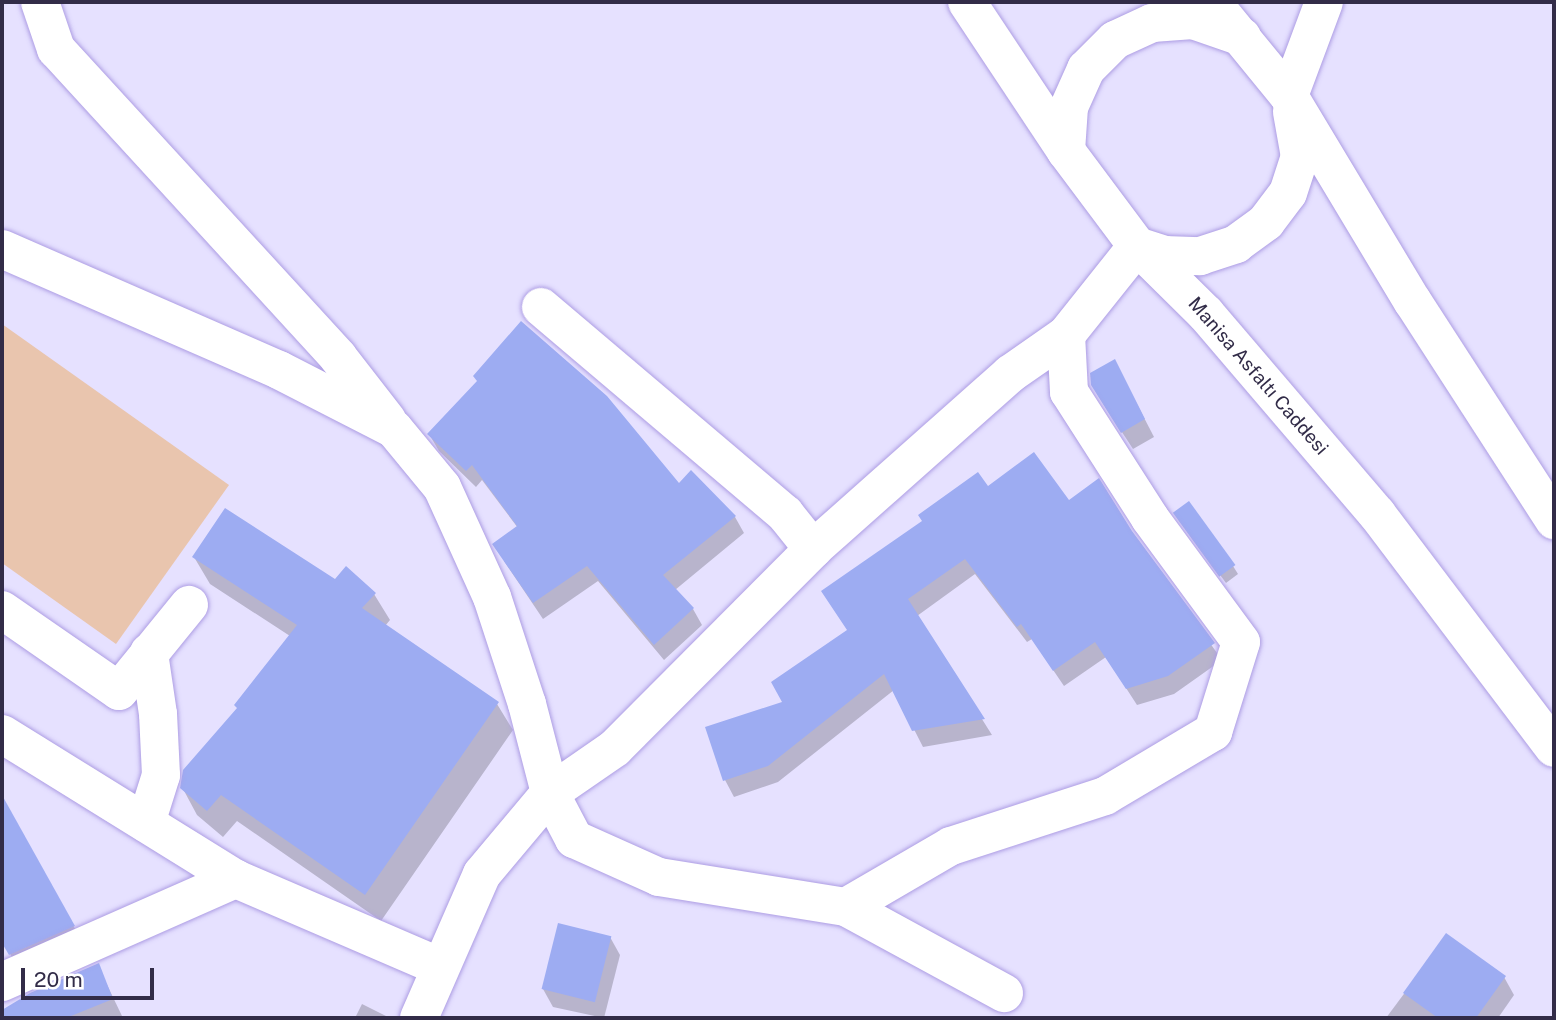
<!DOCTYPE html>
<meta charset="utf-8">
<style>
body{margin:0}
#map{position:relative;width:1556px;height:1020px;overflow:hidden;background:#e6e1ff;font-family:"Public Sans",sans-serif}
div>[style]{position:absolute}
.green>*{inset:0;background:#e9c5ae}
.shadow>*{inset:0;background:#0003}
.building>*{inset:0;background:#9dacf2;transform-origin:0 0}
.roads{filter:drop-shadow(0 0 2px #ad9de4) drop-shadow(0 0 2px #ad9de4)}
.minor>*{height:38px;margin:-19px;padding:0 19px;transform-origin:19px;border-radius:19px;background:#fff}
.highway>*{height:38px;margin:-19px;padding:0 19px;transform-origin:19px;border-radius:19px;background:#fff}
span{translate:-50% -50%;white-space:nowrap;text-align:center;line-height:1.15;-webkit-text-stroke:7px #fff;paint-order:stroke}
.street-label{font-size:19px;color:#322c48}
.frame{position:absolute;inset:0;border:4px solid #322c48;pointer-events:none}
.scale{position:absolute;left:21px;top:968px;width:133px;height:32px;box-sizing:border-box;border:4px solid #322c48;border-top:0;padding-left:9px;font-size:21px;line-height:24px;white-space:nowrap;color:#322c48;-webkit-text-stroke:5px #fff;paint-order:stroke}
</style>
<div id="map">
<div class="green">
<div style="clip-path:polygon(2px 324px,229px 485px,116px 644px,2px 563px)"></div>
</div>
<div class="shadow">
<div style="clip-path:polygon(1124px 379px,1154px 437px,1133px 449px,1103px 403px)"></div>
<div style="clip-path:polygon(429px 434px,679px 485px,735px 517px,744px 533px,675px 590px,693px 609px,702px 625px,664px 660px,598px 581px,543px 619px,504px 561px,518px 528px,482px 480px,476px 487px,439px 451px)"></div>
<div style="clip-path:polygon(988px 488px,1069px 502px,1131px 532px,1222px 660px,1174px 694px,1137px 705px,1106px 657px,1064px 686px,1032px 639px,1027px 642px,975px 574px,917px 616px,992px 735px,923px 747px,894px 690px,778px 782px,734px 797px,725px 780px,708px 728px,784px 703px,849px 631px)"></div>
<div style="clip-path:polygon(1181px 522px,1233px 566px,1238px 574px,1226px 583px)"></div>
<div style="clip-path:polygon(194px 557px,335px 581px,374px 594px,390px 620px,385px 626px,497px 704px,513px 730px,381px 921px,237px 821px,223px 837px,197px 815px,182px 787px,290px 636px,210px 584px)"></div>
<div style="clip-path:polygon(2px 816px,19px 830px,83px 943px,19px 970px,2px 939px)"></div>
<div style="clip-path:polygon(1447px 936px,1504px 977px,1514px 995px,1498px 1018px,1386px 1018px)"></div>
<div style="clip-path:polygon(610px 937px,620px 955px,604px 1018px,553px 1007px,543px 989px)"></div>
<div style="clip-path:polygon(98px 966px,122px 1016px,2px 1018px,2px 1011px,31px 995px)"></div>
<div style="clip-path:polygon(362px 1004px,390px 1018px,355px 1018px)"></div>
</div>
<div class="building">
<div style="clip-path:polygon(521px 321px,607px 396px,679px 483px,691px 470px,736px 516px,663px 575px,694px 608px,654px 645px,587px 566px,533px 603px,492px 544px,517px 526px,472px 465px,466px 471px,427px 434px,477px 381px,473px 376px)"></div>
<div style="clip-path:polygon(1115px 359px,1145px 419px,1121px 433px,1091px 385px,1090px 373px)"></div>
<div style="clip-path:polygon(1034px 452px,1069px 500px,1099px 478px,1132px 531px,1215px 643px,1168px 676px,1126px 689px,1095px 642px,1053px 671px,1021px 624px,1017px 627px,965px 559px,908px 599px,985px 719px,912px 731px,884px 674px,768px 766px,723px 781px,705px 727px,782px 702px,771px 682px,847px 630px,821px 591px,922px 521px,918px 515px,978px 472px,988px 486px)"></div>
<div style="left:1189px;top:501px;width:79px;height:20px;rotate:54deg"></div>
<div style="clip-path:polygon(225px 508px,335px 579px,346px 566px,376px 593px,362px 608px,499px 702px,365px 895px,221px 795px,207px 811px,180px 788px,183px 770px,237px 708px,234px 705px,297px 625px,192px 557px)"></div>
<div style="clip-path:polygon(2px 795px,75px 926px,9px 955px,2px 943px)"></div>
<div style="left:558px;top:923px;width:55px;height:68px;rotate:14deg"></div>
<div style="clip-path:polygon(1446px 933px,1506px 976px,1476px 1018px,1438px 1018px,1403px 993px)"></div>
<div style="clip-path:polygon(99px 963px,113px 999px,66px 1018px,2px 1018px,2px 1010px,30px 993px)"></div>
</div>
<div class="roads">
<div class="minor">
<div style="left:40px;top:2px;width:50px;rotate:71.2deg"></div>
<div style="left:56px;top:49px;width:418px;rotate:47.5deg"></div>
<div style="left:338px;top:357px;width:80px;rotate:52.1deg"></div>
<div style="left:1289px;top:96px;width:100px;rotate:-69.6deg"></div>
<div style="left:2px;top:249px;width:302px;rotate:23.6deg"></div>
<div style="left:279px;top:370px;width:129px;rotate:27.2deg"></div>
<div style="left:394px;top:429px;width:75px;rotate:50.4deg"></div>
<div style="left:442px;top:487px;width:121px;rotate:65.6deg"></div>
<div style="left:492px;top:597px;width:113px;rotate:71.9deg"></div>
<div style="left:527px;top:704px;width:92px;rotate:75.5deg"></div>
<div style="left:550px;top:793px;width:52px;rotate:62.4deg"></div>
<div style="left:574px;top:839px;width:93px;rotate:24.1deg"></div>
<div style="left:659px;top:877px;width:189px;rotate:9.1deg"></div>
<div style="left:846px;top:907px;width:180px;rotate:28.6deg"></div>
<div style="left:541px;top:307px;width:320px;rotate:40.3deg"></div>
<div style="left:785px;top:514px;width:45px;rotate:51.3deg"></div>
<div style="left:2px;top:610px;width:142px;rotate:34.7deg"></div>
<div style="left:119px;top:691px;width:111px;rotate:-50.9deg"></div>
<div style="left:2px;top:734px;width:275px;rotate:31.8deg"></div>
<div style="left:236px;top:879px;width:222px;rotate:23.3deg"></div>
<div style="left:146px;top:823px;width:50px;rotate:-72.6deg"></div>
<div style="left:161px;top:775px;width:61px;rotate:-92.8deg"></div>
<div style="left:158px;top:714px;width:62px;rotate:-98.4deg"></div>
<div style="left:846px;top:907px;width:121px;rotate:-30.2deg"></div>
<div style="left:951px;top:846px;width:162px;rotate:-18deg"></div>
<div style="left:1105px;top:796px;width:126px;rotate:-30.7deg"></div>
<div style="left:1213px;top:732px;width:94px;rotate:-72.7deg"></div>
<div style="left:1241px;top:642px;width:154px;rotate:-126.3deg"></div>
<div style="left:1150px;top:518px;width:150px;rotate:-122.7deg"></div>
<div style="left:1069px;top:392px;width:57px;rotate:-93deg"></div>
<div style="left:2px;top:982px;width:256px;rotate:-23.8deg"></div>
<div style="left:419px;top:1018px;width:157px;rotate:-66.4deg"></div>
<div style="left:482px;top:874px;width:106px;rotate:-50deg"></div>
<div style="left:550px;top:793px;width:79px;rotate:-34.7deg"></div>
<div style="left:615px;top:748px;width:281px;rotate:-45.1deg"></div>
<div style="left:813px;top:549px;width:264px;rotate:-41.6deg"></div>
<div style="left:1010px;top:374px;width:68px;rotate:-34.9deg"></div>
<div style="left:1066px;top:335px;width:114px;rotate:-51.4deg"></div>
</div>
<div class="highway">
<div style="left:967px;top:2px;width:179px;rotate:56.4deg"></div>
<div style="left:1066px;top:151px;width:119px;rotate:53.2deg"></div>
<div style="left:1137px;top:246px;width:97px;rotate:44.6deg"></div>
<div style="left:1206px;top:314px;width:263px;rotate:49.5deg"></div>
<div style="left:1377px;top:514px;width:293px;rotate:52.9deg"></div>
<div style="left:1212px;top:2px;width:122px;rotate:50.7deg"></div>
<div style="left:1289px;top:96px;width:240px;rotate:59deg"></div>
<div style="left:1413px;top:302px;width:260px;rotate:57.1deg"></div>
<div style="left:1066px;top:151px;width:44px;rotate:-86.1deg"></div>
<div style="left:1069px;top:107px;width:42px;rotate:-65.9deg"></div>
<div style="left:1086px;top:69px;width:41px;rotate:-45deg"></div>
<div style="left:1115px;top:40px;width:41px;rotate:-24.7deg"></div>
<div style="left:1152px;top:23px;width:41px;rotate:-4.2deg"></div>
<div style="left:1193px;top:20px;width:52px;rotate:19.1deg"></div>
<div style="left:1137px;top:246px;width:28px;rotate:18deg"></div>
<div style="left:1164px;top:255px;width:36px;rotate:2deg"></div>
<div style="left:1200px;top:256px;width:38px;rotate:-18deg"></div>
<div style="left:1236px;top:244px;width:37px;rotate:-36deg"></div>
<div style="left:1266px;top:222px;width:36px;rotate:-53deg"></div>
<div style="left:1288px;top:193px;width:38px;rotate:-72deg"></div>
<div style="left:1300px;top:157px;width:46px;rotate:-100.1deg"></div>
</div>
</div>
<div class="street-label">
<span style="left:1258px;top:376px;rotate:49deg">Manisa Asfaltı Caddesi</span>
</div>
<div class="frame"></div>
<div class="scale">20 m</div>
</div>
